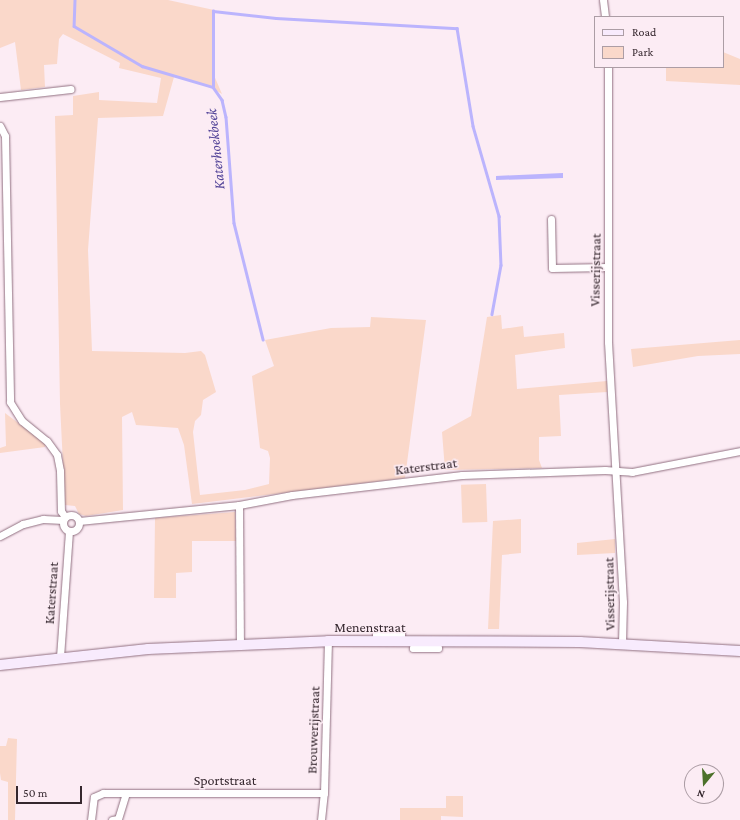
<!DOCTYPE html>
<style>
body{margin:0}
#map{position:relative;width:740px;height:820px;overflow:hidden;background:#fcecf4;font-family:"Crimson Pro",serif}
div>[style]{position:absolute}
.green>*{inset:0;background:#fad8ca;transform-origin:0 0}
.water>*{inset:0;background:#bbb4fd}
.stream>*{height:2.5px;margin:-1.25px;padding:0 1.25px;transform-origin:1.25px;border-radius:1.25px;background:#bbb4fd}
.roads{filter:drop-shadow(0 0 1px #917081) drop-shadow(0 0 1px #917081)}
.street>*{height:7px;margin:-3.5px;padding:0 3.5px;transform-origin:3.5px;border-radius:3.5px;background:#fff}
.street>.ring{margin:-3.5px;padding:0;box-sizing:content-box;background:none;border:7px solid #fff;border-radius:50%}
.secondary>*{height:10px;margin:-5px;padding:0 5px;transform-origin:5px;border-radius:5px;background:#f8ebfd}
span{translate:-50% -50%;white-space:nowrap;text-align:center;line-height:1.15;-webkit-text-stroke:3px #fcecf4;paint-order:stroke}
.street-label{font-size:14px;color:#35272e}
.water-label{font-size:15px;color:#544599;font-style:italic}
.legend{position:absolute;left:594px;top:16px;width:130px;height:52px;box-sizing:border-box;background:#fcecf4;border:1px solid #ac9da5;margin:0;padding:5px 7px;list-style:none;font-size:12px;color:#35272e}
.legend li{display:flex;align-items:center;gap:8px;height:20px}
.legend b{width:20px;border:1px solid #ac9da5}
.north{position:absolute;left:684px;top:764px;width:40px;height:40px;box-sizing:border-box;background:#fcecf4;border:1px solid #ac9da5;border-radius:50%;rotate:198deg;font-size:11px;font-weight:700;line-height:16px;text-align:center;color:#35272e}
.north::after{content:'';display:block;margin:auto;width:14px;height:18px;background:#4c712a;clip-path:polygon(50% 0,100% 100%,50% 72%,0 100%)}
.scale{position:absolute;left:16px;top:786px;width:66px;height:18px;box-sizing:border-box;border:2px solid #35272e;border-top:0;padding-left:5px;font-size:12px;line-height:14px;white-space:nowrap;color:#35272e;-webkit-text-stroke:3px #fcecf4;paint-order:stroke}
</style>
<div id="map">
<div class="green">
<div style="clip-path:polygon(0 0,168px 0,214px 10px,213px 73px,222px 94px,210px 87px,174px 77px,163px 116px,98px 118px,88px 250px,92px 351px,185px 353px,201px 351px,205px 355px,216px 392px,203px 400px,201px 415px,195px 421px,193px 432px,200px 495px,245px 490px,269px 484px,270px 458px,268px 451px,260px 448px,252px 376px,274px 366px,265px 340px,331px 328px,370px 327px,371px 317px,426px 320px,405px 478px,192px 504px,184px 445px,178px 428px,136px 425px,132px 412px,122px 417px,123px 510px,86px 516px,79px 514px,75px 506px,65px 505px,60px 404px,55px 116px,73px 115px,73px 96px,99px 92px,99px 100px,157px 103px,161px 78px,119px 68px,120px 63px,63px 34px,59px 39px,57px 64px,44px 65px,45px 87px,21px 90px,15px 42px,0 48px)"></div>
<div style="clip-path:polygon(723px 52px,740px 59px,740px 85px,666px 81px,666px 67px,723px 67px)"></div>
<div style="clip-path:polygon(501px 315px,502px 329px,523px 326px,524px 337px,564px 333px,565px 348px,515px 355px,517px 389px,607px 381px,607px 392px,559px 395px,561px 436px,539px 437px,539px 460px,542px 468px,445px 470px,442px 432px,471px 416px,487px 317px)"></div>
<div style="clip-path:polygon(740px 340px,740px 354px,698px 356px,633px 367px,631px 349px)"></div>
<div style="clip-path:polygon(5px 413px,45px 443px,45px 447px,0 453px,0 448px,6px 446px)"></div>
<div style="left:486px;top:484px;width:38px;height:25px;rotate:88deg"></div>
<div style="clip-path:polygon(235px 512px,236px 541px,192px 541px,192px 572px,176px 573px,176px 598px,154px 598px,155px 518px)"></div>
<div style="clip-path:polygon(521px 519px,521px 553px,502px 555px,499px 629px,488px 629px,493px 521px)"></div>
<div style="clip-path:polygon(615px 539px,615px 553px,577px 555px,577px 543px)"></div>
<div style="clip-path:polygon(8px 738px,17px 739px,15px 820px,8px 820px,8px 782px,1px 780px,0 773px,0 746px,6px 746px)"></div>
<div style="clip-path:polygon(446px 796px,463px 796px,463px 817px,441px 816px,441px 820px,400px 820px,400px 808px,446px 808px)"></div>
</div>
<div class="water">
<div style="clip-path:polygon(563px 173px,563px 178px,496px 180px,496px 176px)"></div>
</div>
<div class="stream">
<div style="left:75px;top:0;width:26px;rotate:92deg"></div>
<div style="left:74px;top:26px;width:79px;rotate:30.5deg"></div>
<div style="left:142px;top:66px;width:74px;rotate:16.5deg"></div>
<div style="left:213px;top:87px;width:16px;rotate:55deg"></div>
<div style="left:222px;top:100px;width:17px;rotate:77deg"></div>
<div style="left:226px;top:117px;width:106px;rotate:85.7deg"></div>
<div style="left:234px;top:223px;width:120px;rotate:76deg"></div>
<div style="left:213px;top:87px;width:76px;rotate:-90deg"></div>
<div style="left:213px;top:11px;width:63px;rotate:6.3deg"></div>
<div style="left:276px;top:18px;width:181px;rotate:3.2deg"></div>
<div style="left:457px;top:28px;width:99px;rotate:80.7deg"></div>
<div style="left:473px;top:126px;width:94px;rotate:73.9deg"></div>
<div style="left:499px;top:216px;width:49px;rotate:87.7deg"></div>
<div style="left:501px;top:265px;width:50px;rotate:100.4deg"></div>
</div>
<div class="roads">
<div class="street">
<div style="left:603px;top:0;width:17px;rotate:83deg"></div>
<div style="left:608px;top:67px;width:275px;rotate:90deg"></div>
<div style="left:608px;top:342px;width:260px;rotate:86.7deg"></div>
<div style="left:623px;top:602px;width:41px;rotate:91.4deg"></div>
<div style="left:0;top:97px;width:71px;rotate:-6.4deg"></div>
<div style="left:0;top:126px;width:11px;rotate:63deg"></div>
<div style="left:5px;top:136px;width:266px;rotate:88.9deg"></div>
<div style="left:10px;top:402px;width:22px;rotate:58deg"></div>
<div style="left:22px;top:421px;width:32px;rotate:39deg"></div>
<div style="left:47px;top:441px;width:17px;rotate:54deg"></div>
<div style="left:57px;top:455px;width:16px;rotate:79deg"></div>
<div style="left:60px;top:471px;width:40px;rotate:88.6deg"></div>
<div style="left:61px;top:511px;width:7px;rotate:56deg"></div>
<div style="left:551px;top:219px;width:49px;rotate:88.8deg"></div>
<div style="left:552px;top:268px;width:56px;rotate:-1deg"></div>
<div style="left:239px;top:505px;width:138px;rotate:89.6deg"></div>
<div class="ring" style="left:63px;top:515px;width:9px;height:9px"></div>
<div style="left:79px;top:521px;width:161px;rotate:-5.7deg"></div>
<div style="left:239px;top:505px;width:54px;rotate:-10.7deg"></div>
<div style="left:292px;top:495px;width:171px;rotate:-6.7deg"></div>
<div style="left:462px;top:475px;width:143px;rotate:-2deg"></div>
<div style="left:605px;top:470px;width:27px;rotate:4deg"></div>
<div style="left:632px;top:472px;width:110px;rotate:-11deg"></div>
<div style="left:0;top:536px;width:26px;rotate:-28deg"></div>
<div style="left:23px;top:524px;width:21px;rotate:-14deg"></div>
<div style="left:43px;top:519px;width:20px;rotate:3deg"></div>
<div style="left:401px;top:633px;width:3px;rotate:90deg"></div>
<div style="left:401px;top:636px;width:25px;rotate:-178deg"></div>
<div style="left:376px;top:635px;width:1px;rotate:-90deg"></div>
<div style="left:376px;top:634px;width:25px;rotate:-2deg"></div>
<div style="left:437px;top:645px;width:3px;rotate:72deg"></div>
<div style="left:438px;top:648px;width:25px;rotate:180deg"></div>
<div style="left:413px;top:648px;width:3px;rotate:-72deg"></div>
<div style="left:414px;top:645px;width:23px"></div>
<div style="left:60px;top:657px;width:126px;rotate:-85.9deg"></div>
<div style="left:91px;top:820px;width:23px;rotate:-83deg"></div>
<div style="left:94px;top:797px;width:10px;rotate:-24deg"></div>
<div style="left:103px;top:793px;width:221px"></div>
<div style="left:112px;top:820px;width:6px;rotate:-9deg"></div>
<div style="left:118px;top:819px;width:27px;rotate:-73deg"></div>
<div style="left:321px;top:820px;width:27px;rotate:-84deg"></div>
<div style="left:324px;top:793px;width:152px;rotate:-88.5deg"></div>
</div>
<div class="secondary">
<div style="left:0;top:665px;width:149px;rotate:-6.2deg"></div>
<div style="left:148px;top:649px;width:180px;rotate:-2.5deg"></div>
<div style="left:328px;top:641px;width:252px;rotate:0.2deg"></div>
<div style="left:580px;top:642px;width:160px;rotate:3.2deg"></div>
</div>
</div>
<div class="street-label">
<span style="left:595px;top:270px;rotate:-89deg">Visserijstraat</span>
<span style="left:426px;top:466px;rotate:-7deg">Katerstraat</span>
<span style="left:51px;top:593px;rotate:-86deg">Katerstraat</span>
<span style="left:609px;top:594px;rotate:-91deg">Visserijstraat</span>
<span style="left:370px;top:627px">Menenstraat</span>
<span style="left:313px;top:730px;rotate:-88deg">Brouwerijstraat</span>
<span style="left:225px;top:780px">Sportstraat</span>
</div>
<div class="water-label">
<span style="left:216px;top:149px;rotate:-96deg">Katerhoekbeek</span>
</div>
<ul class="legend">
<li><b style="height:5px;background:#f8ebfd"></b>Road</li>
<li><b style="height:11px;background:#fad8ca"></b>Park</li>
</ul>
<div class="north">N</div>
<div class="scale">50 m</div>
</div>
